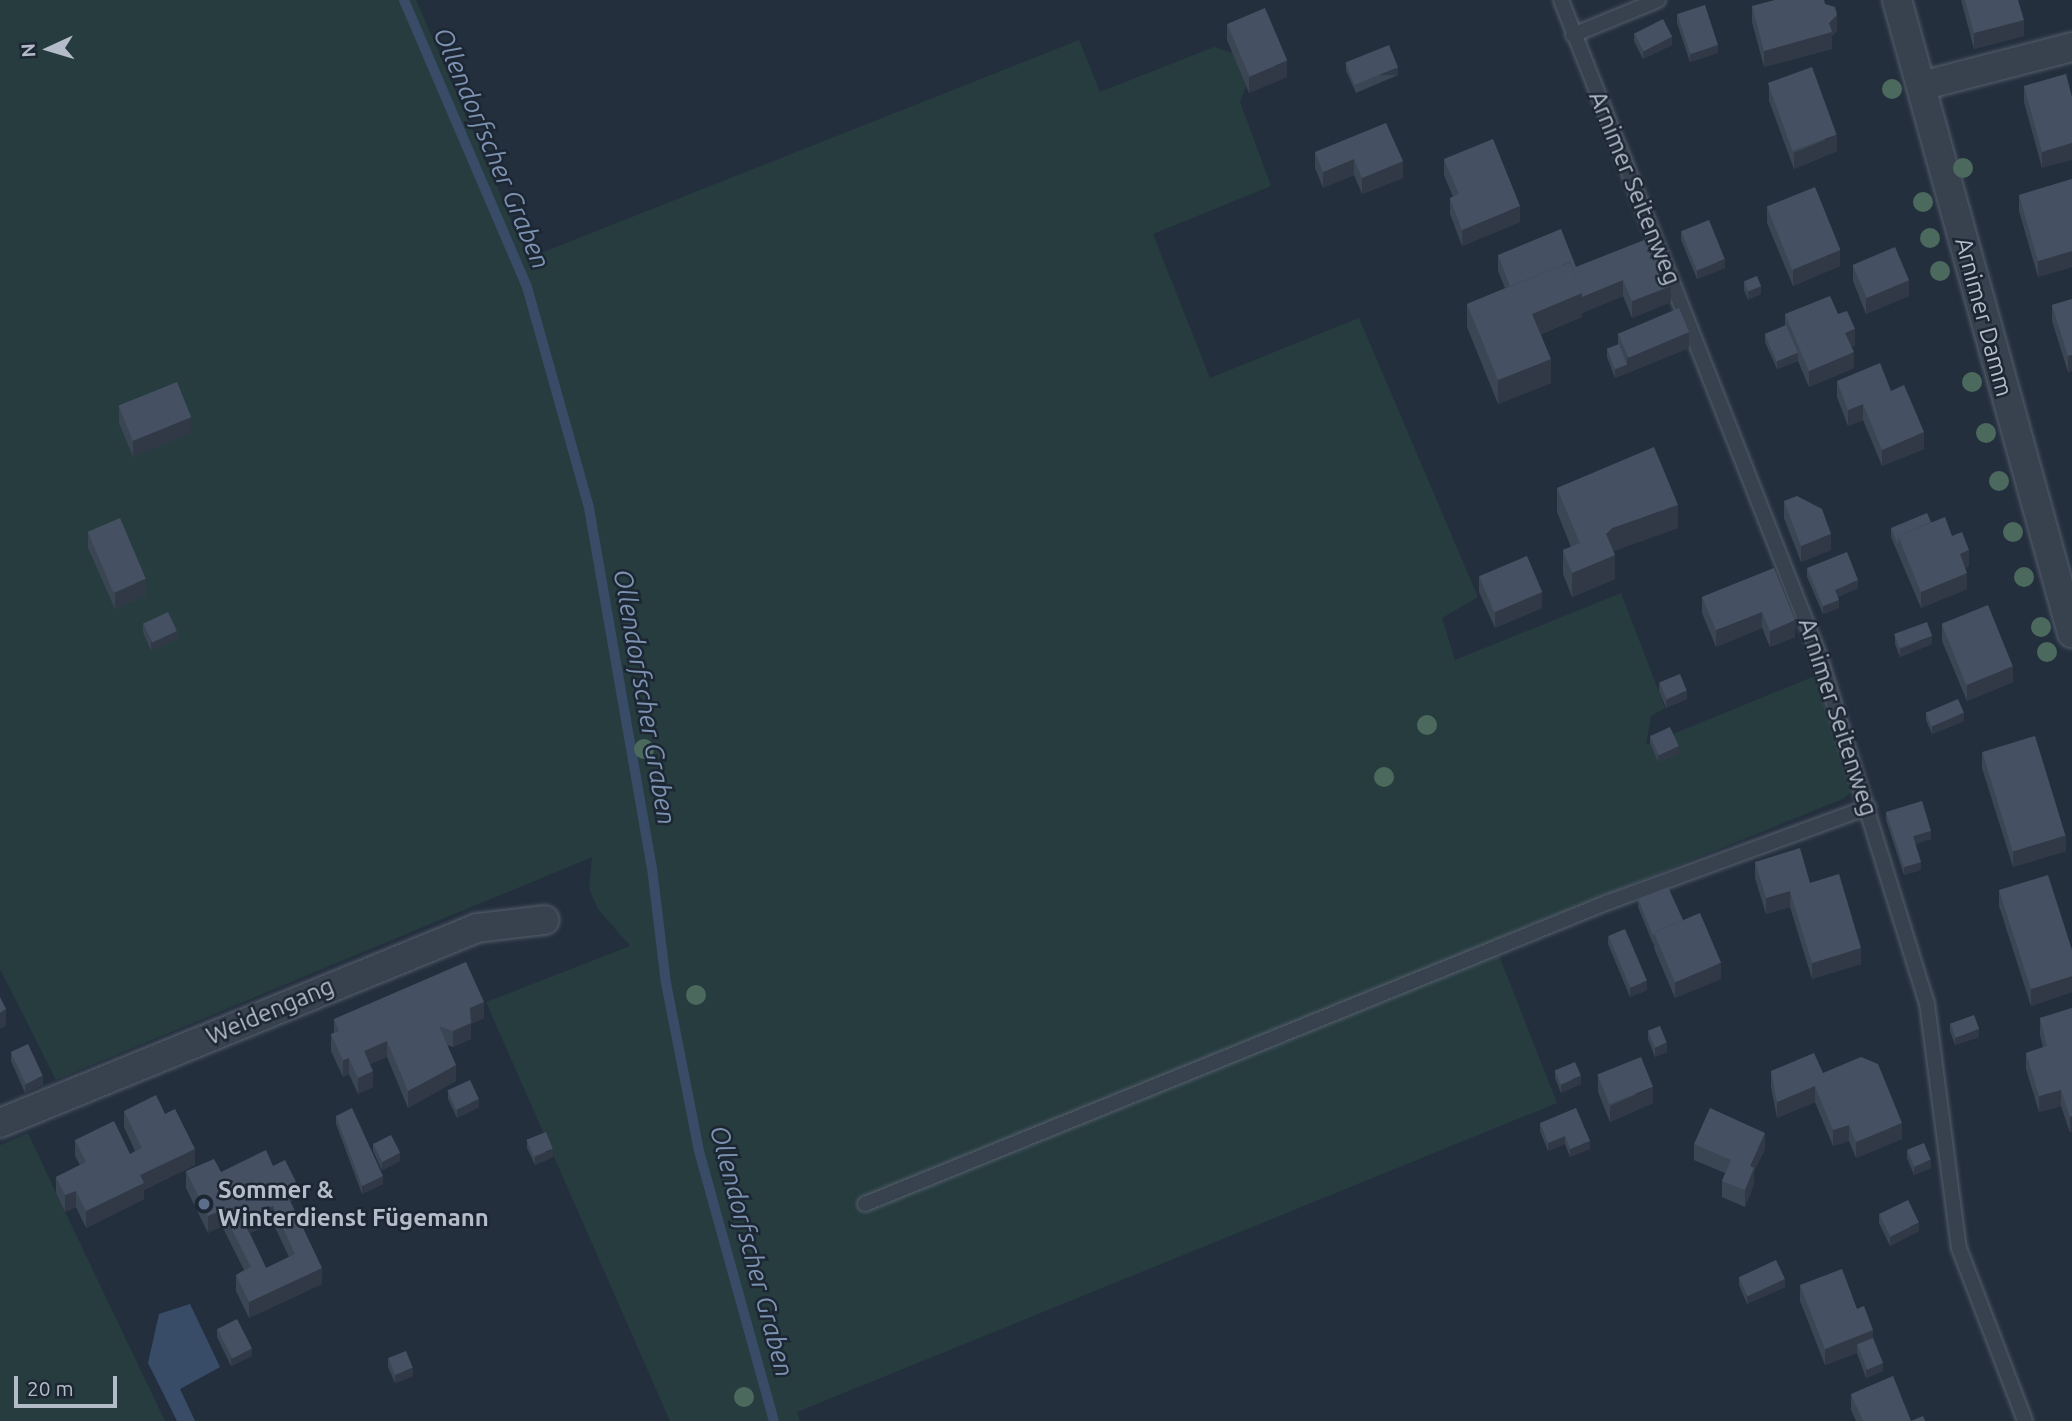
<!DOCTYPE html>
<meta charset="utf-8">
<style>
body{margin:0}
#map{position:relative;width:2072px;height:1421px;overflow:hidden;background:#242f3e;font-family:Ubuntu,sans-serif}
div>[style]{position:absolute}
.green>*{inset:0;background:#263c3f}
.water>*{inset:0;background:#394c67}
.stream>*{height:10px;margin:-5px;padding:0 5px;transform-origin:5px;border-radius:5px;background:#394c67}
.roads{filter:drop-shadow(0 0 2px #565f6c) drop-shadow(0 0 2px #565f6c)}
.service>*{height:14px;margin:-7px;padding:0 7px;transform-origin:7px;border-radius:7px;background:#38414e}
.minor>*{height:28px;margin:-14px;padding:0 14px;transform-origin:14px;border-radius:14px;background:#38414e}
.trees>*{width:20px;height:20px;margin:-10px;border-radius:50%;background:#4b6a5d}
.wall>*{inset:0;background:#3b4654}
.shaded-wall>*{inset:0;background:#303945;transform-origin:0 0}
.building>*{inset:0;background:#455162;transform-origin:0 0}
.dots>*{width:19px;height:19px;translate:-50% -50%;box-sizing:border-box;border:4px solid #1d2633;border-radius:50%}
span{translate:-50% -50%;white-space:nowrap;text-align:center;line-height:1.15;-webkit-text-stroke:5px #1d2633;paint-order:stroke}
.street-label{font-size:24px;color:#b4bcc9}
.poi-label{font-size:24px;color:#b4bcc9;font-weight:700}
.left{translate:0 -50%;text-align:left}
.water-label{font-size:26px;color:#7c92b1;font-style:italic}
.north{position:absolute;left:14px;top:14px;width:70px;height:70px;-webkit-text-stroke:5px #1d2633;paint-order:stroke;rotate:266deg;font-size:19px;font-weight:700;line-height:28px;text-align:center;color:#b4bcc9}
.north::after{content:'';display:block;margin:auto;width:24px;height:32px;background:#b4bcc9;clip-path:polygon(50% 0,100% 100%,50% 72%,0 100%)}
.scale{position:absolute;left:14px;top:1376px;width:103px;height:32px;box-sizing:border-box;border:4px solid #b4bcc9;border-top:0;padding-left:9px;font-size:21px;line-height:24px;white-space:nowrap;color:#b4bcc9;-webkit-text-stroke:5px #1d2633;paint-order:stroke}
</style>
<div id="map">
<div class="green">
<div style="clip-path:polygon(0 0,416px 0,528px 258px,1079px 40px,1100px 92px,1214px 47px,1233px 53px,1246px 86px,1240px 102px,1271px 186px,1153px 234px,1210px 378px,1359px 318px,1478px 597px,1442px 618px,1455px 660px,1621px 593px,1665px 708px,1651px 716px,1646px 745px,1815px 676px,1851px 792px,1843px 799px,1493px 940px,1557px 1103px,797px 1412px,800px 1421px,670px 1421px,486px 1002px,630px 946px,598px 909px,589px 889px,592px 857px,56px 1080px,0 969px)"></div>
<div style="clip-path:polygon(28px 1133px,56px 1193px,165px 1421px,0 1421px,0 1145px)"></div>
</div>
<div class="water">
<div style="clip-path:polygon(190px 1304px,220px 1367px,180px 1389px,195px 1421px,177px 1421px,148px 1363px,159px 1314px)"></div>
</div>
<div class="stream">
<div style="left:404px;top:0;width:312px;rotate:66.8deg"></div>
<div style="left:527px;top:287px;width:230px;rotate:74.3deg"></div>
<div style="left:589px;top:508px;width:365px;rotate:80.1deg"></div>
<div style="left:652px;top:868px;width:116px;rotate:83.1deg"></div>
<div style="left:666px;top:983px;width:171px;rotate:78.9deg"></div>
<div style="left:699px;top:1151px;width:280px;rotate:74.5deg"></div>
</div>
<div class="roads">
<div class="service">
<div style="left:1561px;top:0;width:704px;rotate:68.5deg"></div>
<div style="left:1819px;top:655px;width:364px;rotate:72.8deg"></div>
<div style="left:1927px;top:1003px;width:247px;rotate:82.6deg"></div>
<div style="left:1959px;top:1248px;width:185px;rotate:69.1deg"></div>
<div style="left:1573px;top:35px;width:92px;rotate:-22.4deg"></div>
<div style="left:865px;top:1204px;width:800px;rotate:-22.11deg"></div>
<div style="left:1606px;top:903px;width:279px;rotate:-20.1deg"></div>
</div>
<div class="minor">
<div style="left:1897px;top:0;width:657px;rotate:74.55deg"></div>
<div style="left:1921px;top:86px;width:156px;rotate:-14.5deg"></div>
<div style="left:0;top:1123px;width:515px;rotate:-22.23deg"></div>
<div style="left:477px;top:928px;width:68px;rotate:-6.7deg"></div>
</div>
</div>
<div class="trees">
<div style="left:1892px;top:89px"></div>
<div style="left:1963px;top:168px"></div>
<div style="left:1923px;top:202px"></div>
<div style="left:1930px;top:238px"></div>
<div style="left:1940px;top:271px"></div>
<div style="left:1972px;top:382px"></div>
<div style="left:1986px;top:433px"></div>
<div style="left:1999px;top:481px"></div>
<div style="left:2013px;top:532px"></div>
<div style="left:2024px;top:577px"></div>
<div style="left:2041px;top:627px"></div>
<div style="left:2047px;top:652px"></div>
<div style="left:1427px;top:725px"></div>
<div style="left:644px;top:749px"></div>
<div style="left:1384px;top:777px"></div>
<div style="left:696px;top:995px"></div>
<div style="left:744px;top:1397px"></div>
</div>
<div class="wall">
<div style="clip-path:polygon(1961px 0,2018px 0,2024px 36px,1974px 49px)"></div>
<div style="clip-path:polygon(1752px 6px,1837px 31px,1832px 36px,1832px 49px,1764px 67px,1752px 22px)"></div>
<div style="clip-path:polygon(1677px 14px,1718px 53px,1690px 62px,1677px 23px)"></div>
<div style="clip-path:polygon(1227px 24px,1287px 77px,1249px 93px,1227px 40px)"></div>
<div style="clip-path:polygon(1634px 33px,1672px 45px,1643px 59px,1634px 41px)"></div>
<div style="clip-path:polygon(1346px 63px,1398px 75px,1356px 93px,1346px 71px)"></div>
<div style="clip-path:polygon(2066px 74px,2042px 168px,2024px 102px,2024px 86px)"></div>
<div style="clip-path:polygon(1769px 85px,1837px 151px,1794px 169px,1769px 101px)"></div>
<div style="clip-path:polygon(1315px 152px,1403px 161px,1403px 178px,1362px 194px,1354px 175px,1323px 188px,1315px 168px)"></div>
<div style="clip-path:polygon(1444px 159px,1520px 222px,1462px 246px,1450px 214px,1450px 198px,1453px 197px,1444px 175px)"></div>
<div style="clip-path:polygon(2072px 179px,2072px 267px,2038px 277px,2019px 211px,2019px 195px)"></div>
<div style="clip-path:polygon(1767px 207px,1840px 266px,1793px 286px,1767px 223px)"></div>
<div style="clip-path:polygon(1681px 232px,1725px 268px,1697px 279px,1681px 240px)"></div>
<div style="clip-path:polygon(1652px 237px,1671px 302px,1632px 318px,1623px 296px,1582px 313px,1582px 317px,1541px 334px,1551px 383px,1498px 404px,1467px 327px,1467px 304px,1505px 288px,1498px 271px,1498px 255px,1576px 267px)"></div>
<div style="clip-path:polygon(1853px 265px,1909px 296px,1866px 314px,1853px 281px)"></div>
<div style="clip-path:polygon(1744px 282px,1761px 294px,1748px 300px,1744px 290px)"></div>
<div style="clip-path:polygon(2072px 299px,2072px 371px,2068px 372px,2052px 321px,2052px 305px)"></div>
<div style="clip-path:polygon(1785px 314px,1838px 314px,1855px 345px,1851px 347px,1854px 368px,1809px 387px,1798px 361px,1777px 369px,1765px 342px,1765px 334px,1785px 326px)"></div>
<div style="clip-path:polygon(1618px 333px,1689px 348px,1615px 378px,1607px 357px,1607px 349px,1618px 345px)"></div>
<div style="clip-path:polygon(1837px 381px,1891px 391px,1924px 449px,1882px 466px,1863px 420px,1848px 426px,1837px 397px)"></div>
<div style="clip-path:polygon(119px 407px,191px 433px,133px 457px,119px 423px)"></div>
<div style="clip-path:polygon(1557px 488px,1678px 528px,1613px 551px,1615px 579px,1572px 597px,1563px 574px,1563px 550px,1571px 547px,1557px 512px)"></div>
<div style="clip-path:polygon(1784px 501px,1831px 550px,1801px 562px,1784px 518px)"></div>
<div style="clip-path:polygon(1931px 522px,1952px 536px,1969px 566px,1965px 568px,1967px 589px,1921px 608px,1891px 537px,1891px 528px)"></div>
<div style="clip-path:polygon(88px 532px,146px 595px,115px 609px,88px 548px)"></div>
<div style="clip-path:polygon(1774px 568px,1795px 637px,1770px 647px,1762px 628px,1716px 647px,1702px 613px,1702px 597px)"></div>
<div style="clip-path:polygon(1807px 568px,1858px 588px,1838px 597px,1839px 608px,1823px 614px,1807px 577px)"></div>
<div style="clip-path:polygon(1479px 576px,1542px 608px,1495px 628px,1479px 592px)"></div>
<div style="clip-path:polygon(143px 623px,177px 639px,151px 651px,143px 632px)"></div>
<div style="clip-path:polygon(1942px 624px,2013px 682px,1967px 701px,1942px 641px)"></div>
<div style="clip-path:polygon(1895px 636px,1932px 644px,1900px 657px,1895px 644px)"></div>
<div style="clip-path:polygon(1659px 682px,1687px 699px,1666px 708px,1659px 691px)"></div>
<div style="clip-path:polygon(1926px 712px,1964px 721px,1932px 734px,1926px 720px)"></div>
<div style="clip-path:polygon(1650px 735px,1679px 754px,1658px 762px,1650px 743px)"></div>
<div style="clip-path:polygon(1982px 752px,2066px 851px,2013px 867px,1982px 768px)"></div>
<div style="clip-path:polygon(1886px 812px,1931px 839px,1915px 844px,1921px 870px,1904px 875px,1886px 820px)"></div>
<div style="clip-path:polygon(1755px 862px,1810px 883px,1861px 964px,1812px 979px,1790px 907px,1766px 914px,1755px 878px)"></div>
<div style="clip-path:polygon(1999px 890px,2072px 950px,2072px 992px,2031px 1006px,1999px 906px)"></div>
<div style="clip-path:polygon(1638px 899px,1683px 920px,1721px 979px,1675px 998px,1654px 948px,1654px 943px,1653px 944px,1638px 907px)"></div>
<div style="clip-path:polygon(1608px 936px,1647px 990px,1630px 997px,1608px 944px)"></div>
<div style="clip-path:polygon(2072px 1008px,2070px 1133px,2061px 1106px,2039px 1112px,2026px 1069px,2026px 1053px,2043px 1047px,2040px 1035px,2040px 1018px)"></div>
<div style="clip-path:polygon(484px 1018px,471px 1024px,471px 1039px,453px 1047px,447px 1045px,456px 1081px,408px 1108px,387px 1057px,370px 1064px,373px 1087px,358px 1094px,349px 1074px,343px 1077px,331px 1051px,331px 1034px,334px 1033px,334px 1019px)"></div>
<div style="clip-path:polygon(1950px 1023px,1979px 1037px,1955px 1045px,1950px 1031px)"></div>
<div style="clip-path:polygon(1648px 1031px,1667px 1052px,1655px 1057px,1648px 1039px)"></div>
<div style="clip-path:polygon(11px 1053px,43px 1085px,25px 1093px,11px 1061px)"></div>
<div style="clip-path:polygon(1555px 1070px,1581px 1084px,1561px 1093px,1555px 1078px)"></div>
<div style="clip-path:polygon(1771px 1071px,1823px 1073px,1902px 1139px,1856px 1158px,1849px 1141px,1833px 1146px,1815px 1102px,1777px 1118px,1771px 1087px)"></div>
<div style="clip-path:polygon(1598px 1075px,1653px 1103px,1610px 1122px,1598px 1092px)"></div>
<div style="clip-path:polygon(448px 1091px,479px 1107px,457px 1118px,448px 1099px)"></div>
<div style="clip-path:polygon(124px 1111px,165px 1114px,195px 1165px,144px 1190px,144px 1199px,86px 1228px,76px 1207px,65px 1212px,56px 1193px,56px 1177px,80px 1165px,75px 1156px,75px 1140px,130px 1154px,135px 1151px,124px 1127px)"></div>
<div style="clip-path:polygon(336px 1116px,383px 1184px,362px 1194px,336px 1124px)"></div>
<div style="clip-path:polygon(1540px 1123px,1590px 1149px,1570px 1157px,1565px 1144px,1548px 1151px,1540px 1131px)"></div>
<div style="clip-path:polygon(527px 1140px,553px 1157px,535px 1165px,527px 1148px)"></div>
<div style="clip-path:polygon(373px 1143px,400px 1161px,382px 1170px,373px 1151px)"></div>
<div style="clip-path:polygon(1694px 1144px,1765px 1149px,1754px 1171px,1754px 1184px,1745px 1207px,1722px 1197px,1722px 1181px,1725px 1173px,1694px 1160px)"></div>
<div style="clip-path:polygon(1907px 1150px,1931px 1168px,1914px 1175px,1907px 1158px)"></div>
<div style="clip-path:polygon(evenodd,273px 1166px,296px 1199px,290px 1201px,322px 1284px,249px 1318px,236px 1291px,236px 1275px,244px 1270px,222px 1226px,208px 1233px,186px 1188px,186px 1171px,221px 1172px,273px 1166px,273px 1223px,289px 1257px,266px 1268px,250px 1233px,273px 1223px)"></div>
<div style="clip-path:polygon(1879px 1214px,1919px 1231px,1890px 1246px,1879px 1223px)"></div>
<div style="clip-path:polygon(1739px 1277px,1785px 1287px,1747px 1304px,1739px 1285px)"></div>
<div style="clip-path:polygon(1800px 1285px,1857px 1309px,1873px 1330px,1873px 1338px,1883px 1371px,1866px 1378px,1857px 1353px,1825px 1365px,1800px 1301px)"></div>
<div style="clip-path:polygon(217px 1329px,252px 1356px,231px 1366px,217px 1337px)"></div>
<div style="clip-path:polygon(388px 1358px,413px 1376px,395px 1383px,388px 1367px)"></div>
<div style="clip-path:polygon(1851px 1394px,1911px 1421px,1925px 1421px,1856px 1421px,1851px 1410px)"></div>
</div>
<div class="shaded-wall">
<div style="clip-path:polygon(1837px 15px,1837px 31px,1832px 36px,1832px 49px,1764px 67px,1764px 51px,1829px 23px)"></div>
<div style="clip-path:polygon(2024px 20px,2024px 36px,1974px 49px,1974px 33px)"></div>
<div style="clip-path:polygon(1672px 37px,1672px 45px,1643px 59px,1643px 51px)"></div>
<div style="clip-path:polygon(1718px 45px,1718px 53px,1690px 62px,1690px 54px)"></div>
<div style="clip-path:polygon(1287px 61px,1287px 77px,1249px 93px,1249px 77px)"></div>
<div style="left:1398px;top:67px;width:8px;height:46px;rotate:90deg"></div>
<div style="clip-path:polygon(1837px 135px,1837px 151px,1794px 169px,1794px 153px)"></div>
<div style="clip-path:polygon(2072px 143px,2072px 160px,2042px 168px,2042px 152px)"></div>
<div style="clip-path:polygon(1354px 159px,1354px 175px,1323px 188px,1323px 172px)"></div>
<div style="clip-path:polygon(1403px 161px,1403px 178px,1362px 194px,1362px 178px)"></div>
<div style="clip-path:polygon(1520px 206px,1520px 222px,1462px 246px,1462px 230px)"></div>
<div style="clip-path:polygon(1840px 250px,1840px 266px,1793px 286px,1793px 270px)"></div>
<div style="clip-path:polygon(2072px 251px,2072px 267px,2038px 277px,2038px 261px)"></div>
<div style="clip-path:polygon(1725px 259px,1725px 268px,1697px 279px,1697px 271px)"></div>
<div style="clip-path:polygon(1623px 280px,1623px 296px,1582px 313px,1582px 317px,1532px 337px,1532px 314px,1582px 293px)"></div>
<div style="clip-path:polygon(1909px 280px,1909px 296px,1866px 314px,1866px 298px)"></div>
<div style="clip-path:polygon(1671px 286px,1671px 302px,1632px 318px,1632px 301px)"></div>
<div style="clip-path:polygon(1761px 286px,1761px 294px,1748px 300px,1748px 291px)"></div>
<div style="clip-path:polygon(1855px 329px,1855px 345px,1845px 350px,1845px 333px)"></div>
<div style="clip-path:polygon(1689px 332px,1689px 348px,1615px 378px,1615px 369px,1627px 365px,1627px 357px)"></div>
<div style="clip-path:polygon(1854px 352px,1854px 368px,1809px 387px,1809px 371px)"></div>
<div style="clip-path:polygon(1798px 353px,1798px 361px,1777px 369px,1777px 361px)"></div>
<div style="left:2072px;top:355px;width:16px;height:4px;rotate:90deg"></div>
<div style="clip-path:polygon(1551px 359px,1551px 383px,1498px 404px,1498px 380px)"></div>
<div style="clip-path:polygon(1863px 404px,1863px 420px,1848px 426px,1848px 410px)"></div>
<div style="clip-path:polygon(191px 417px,191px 433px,133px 457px,133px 441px)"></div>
<div style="clip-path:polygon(1924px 432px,1924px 449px,1882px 466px,1882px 450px)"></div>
<div style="clip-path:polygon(1678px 505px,1678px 528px,1612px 552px,1606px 534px,1612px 528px)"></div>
<div style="clip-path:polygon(1831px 534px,1831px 550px,1801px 562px,1801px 546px)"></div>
<div style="clip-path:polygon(1969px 550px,1969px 566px,1960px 570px,1960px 554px)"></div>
<div style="clip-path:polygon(1615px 555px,1615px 579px,1572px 597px,1572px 573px)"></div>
<div style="clip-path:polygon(1967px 573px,1967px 589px,1921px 608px,1921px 592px)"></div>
<div style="clip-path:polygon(146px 579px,146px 595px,115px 609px,115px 593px)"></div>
<div style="clip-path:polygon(1858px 580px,1858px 588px,1835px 598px,1835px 590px)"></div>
<div style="clip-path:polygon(1542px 592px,1542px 608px,1495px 628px,1495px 612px)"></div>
<div style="clip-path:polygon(1839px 600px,1839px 608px,1823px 614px,1823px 606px)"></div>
<div style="clip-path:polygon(1762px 612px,1762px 628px,1716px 647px,1716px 630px)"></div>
<div style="clip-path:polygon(1795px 620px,1795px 637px,1770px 647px,1770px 631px)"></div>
<div style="clip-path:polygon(177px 631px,177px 639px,151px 651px,151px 642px)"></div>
<div style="clip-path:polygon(1932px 636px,1932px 644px,1900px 657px,1900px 649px)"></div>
<div style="clip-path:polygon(2013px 666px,2013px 682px,1967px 701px,1967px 685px)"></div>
<div style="clip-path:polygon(1687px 691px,1687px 699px,1666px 708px,1666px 700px)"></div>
<div style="clip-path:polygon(1964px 713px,1964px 721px,1932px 734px,1932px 726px)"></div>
<div style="clip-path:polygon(1679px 746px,1679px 754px,1658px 762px,1658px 754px)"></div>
<div style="clip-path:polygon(1931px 831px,1931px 839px,1913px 845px,1913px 836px)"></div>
<div style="clip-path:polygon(2066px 835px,2066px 851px,2013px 867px,2013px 851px)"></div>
<div style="clip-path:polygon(1921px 862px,1921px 870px,1904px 875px,1904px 867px)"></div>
<div style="clip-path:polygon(1790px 891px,1790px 907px,1766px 914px,1766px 898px)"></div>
<div style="clip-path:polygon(1861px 948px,1861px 964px,1812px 979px,1812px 963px)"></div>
<div style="clip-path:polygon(1721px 963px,1721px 979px,1675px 998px,1675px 982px)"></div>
<div style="clip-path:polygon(2072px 976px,2072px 992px,2031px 1006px,2031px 989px)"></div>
<div style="clip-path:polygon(1647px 981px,1647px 990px,1630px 997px,1630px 988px)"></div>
<div style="clip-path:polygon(484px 1002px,484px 1018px,471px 1024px,471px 1039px,453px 1047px,453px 1031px,470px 1008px)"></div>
<div style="clip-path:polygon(6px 1009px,6px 1026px,0 1029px,0 1013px)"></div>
<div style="clip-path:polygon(1979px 1029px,1979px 1037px,1955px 1045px,1955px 1037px)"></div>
<div style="clip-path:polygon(387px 1041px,387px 1057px,364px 1067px,364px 1051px)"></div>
<div style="clip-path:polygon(1667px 1043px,1667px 1052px,1655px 1057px,1655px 1048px)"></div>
<div style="clip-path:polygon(349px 1058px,349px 1074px,343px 1077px,343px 1060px)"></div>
<div style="clip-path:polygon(456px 1065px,456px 1081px,408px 1108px,408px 1091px)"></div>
<div style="clip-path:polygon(373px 1071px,373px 1087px,358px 1094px,358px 1078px)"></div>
<div style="clip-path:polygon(43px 1076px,43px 1085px,25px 1093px,25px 1085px)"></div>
<div style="clip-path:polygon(1581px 1076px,1581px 1084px,1561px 1093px,1561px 1085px)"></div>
<div style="clip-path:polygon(1815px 1086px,1815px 1102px,1777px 1118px,1777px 1102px)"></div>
<div style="clip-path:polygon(1653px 1087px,1653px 1103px,1610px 1122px,1610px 1106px)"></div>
<div style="clip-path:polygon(2061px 1090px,2061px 1106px,2039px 1112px,2039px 1096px)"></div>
<div style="clip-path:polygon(479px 1099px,479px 1107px,457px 1118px,457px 1110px)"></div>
<div style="left:2072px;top:1116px;width:16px;height:2px;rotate:90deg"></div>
<div style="clip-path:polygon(1902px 1123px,1902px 1139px,1856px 1158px,1856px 1142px)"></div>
<div style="clip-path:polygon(1849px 1125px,1849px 1141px,1833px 1146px,1833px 1130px)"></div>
<div style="clip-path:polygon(1765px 1133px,1765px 1149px,1754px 1171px,1754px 1184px,1745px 1207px,1745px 1190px,1750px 1166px)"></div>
<div style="clip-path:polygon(1565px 1136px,1565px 1144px,1548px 1151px,1548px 1143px)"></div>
<div style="clip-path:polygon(1590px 1141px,1590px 1149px,1570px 1157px,1570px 1149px)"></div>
<div style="clip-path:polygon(195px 1149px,195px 1165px,144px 1190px,144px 1199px,86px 1228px,86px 1211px,140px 1175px)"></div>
<div style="clip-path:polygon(553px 1149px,553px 1157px,535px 1165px,535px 1157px)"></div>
<div style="clip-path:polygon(400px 1153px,400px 1161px,382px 1170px,382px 1162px)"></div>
<div style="clip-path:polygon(1931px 1160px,1931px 1168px,1914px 1175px,1914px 1167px)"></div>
<div style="clip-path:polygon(383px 1176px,383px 1184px,362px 1194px,362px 1186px)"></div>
<div style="clip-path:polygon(296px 1182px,296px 1199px,284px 1205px,284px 1188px)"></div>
<div style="clip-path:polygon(76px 1191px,76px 1207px,65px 1212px,65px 1195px)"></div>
<div style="clip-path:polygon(273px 1206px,273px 1223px,243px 1236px,243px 1220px)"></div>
<div style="clip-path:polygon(222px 1210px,222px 1226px,208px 1233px,208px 1216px)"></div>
<div style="clip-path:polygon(1919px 1223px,1919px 1231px,1890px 1246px,1890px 1237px)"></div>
<div style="clip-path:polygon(322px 1268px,322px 1284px,249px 1318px,249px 1302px)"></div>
<div style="clip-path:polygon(1785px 1279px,1785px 1287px,1747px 1304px,1747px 1296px)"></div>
<div style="clip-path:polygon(1873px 1330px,1873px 1346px,1857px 1345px,1857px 1353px,1825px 1365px,1825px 1349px)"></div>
<div style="clip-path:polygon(252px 1348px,252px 1356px,231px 1366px,231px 1358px)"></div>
<div style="clip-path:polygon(1883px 1363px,1883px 1371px,1866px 1378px,1866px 1370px)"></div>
<div style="clip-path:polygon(413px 1368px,413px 1376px,395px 1383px,395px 1375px)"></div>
</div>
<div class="building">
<div style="clip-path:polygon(1775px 0,1824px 0,1825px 4px,1835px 7px,1837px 15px,1829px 23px,1832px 32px,1764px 51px,1752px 6px)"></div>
<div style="clip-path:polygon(1965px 0,2018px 0,2024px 20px,1974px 33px)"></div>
<div style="left:1705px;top:5px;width:42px;height:29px;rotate:72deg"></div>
<div style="left:1265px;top:8px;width:57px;height:41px;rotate:67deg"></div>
<div style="left:1663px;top:19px;width:20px;height:32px;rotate:63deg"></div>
<div style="left:1389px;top:45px;width:24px;height:47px;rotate:68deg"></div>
<div style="left:1812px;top:67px;width:72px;height:47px;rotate:70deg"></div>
<div style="clip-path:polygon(2066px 74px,2072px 97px,2072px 143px,2042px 152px,2024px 86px)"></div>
<div style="clip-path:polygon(1386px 123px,1403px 161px,1362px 178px,1354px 159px,1323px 172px,1315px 152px)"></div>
<div style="clip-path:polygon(1493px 139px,1520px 206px,1462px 230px,1450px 198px,1459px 194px,1444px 159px)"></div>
<div style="clip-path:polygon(2072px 179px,2072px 251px,2038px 261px,2019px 195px)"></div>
<div style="left:1815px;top:187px;width:68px;height:52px;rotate:68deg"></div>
<div style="left:1709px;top:220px;width:42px;height:30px;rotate:68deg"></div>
<div style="clip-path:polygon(1561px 229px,1576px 267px,1652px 237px,1671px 286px,1632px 301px,1623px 280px,1582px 297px,1582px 293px,1570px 262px,1510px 286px,1498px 255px)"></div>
<div style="left:1895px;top:247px;width:36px;height:46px;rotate:67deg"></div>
<div style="clip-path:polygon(1570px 262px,1582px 293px,1532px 314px,1551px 359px,1498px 380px,1467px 304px)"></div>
<div style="left:1757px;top:276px;width:11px;height:14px;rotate:68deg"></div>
<div style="clip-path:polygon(1830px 296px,1838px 314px,1847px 311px,1855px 329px,1845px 333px,1854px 352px,1809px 371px,1785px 314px)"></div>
<div style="clip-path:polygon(2072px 299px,2072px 355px,2068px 356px,2052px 305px)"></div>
<div style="left:1679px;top:308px;width:26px;height:66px;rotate:67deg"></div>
<div style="left:1786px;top:325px;width:30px;height:23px;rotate:67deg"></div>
<div style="left:1619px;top:344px;width:22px;height:13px;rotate:69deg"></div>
<div style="clip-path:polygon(1880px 363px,1891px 391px,1904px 385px,1924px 432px,1882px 450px,1863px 404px,1848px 410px,1837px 381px)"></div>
<div style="left:177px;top:382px;width:38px;height:63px;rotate:68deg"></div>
<div style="clip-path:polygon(1654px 447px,1678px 505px,1612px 528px,1606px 534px,1615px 555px,1572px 573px,1563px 550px,1580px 543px,1557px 488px)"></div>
<div style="clip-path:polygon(1797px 496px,1822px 509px,1831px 534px,1801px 546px,1784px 501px)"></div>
<div style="clip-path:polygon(1927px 513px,1931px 522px,1898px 536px,1898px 544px,1891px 528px)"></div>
<div style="clip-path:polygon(1945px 517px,1952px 536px,1962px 532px,1969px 550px,1960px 554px,1967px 573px,1921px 592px,1898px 536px)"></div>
<div style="left:120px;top:518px;width:66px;height:35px;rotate:67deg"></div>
<div style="clip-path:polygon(1847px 552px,1858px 580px,1835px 590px,1839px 600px,1823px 606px,1807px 568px)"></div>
<div style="left:1527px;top:556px;width:39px;height:52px;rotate:67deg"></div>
<div style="clip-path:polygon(1774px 568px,1795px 620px,1770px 631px,1762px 612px,1716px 630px,1702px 597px)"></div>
<div style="left:1988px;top:605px;width:66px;height:50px;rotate:68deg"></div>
<div style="left:168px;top:612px;width:21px;height:27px;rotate:65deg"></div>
<div style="left:1927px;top:622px;width:15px;height:35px;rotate:70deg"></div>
<div style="left:1680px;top:674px;width:18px;height:22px;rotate:68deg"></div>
<div style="left:1958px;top:699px;width:15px;height:35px;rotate:67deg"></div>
<div style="left:1670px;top:727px;width:21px;height:22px;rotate:65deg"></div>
<div style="left:2035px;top:736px;width:104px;height:55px;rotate:73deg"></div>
<div style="clip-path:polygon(1922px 801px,1931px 831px,1913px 836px,1921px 862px,1904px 867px,1886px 812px)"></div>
<div style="clip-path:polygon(1800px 848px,1810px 883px,1839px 874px,1861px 948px,1812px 963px,1790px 891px,1766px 898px,1755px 862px)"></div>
<div style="clip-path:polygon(2048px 875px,2072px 950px,2072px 976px,2031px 989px,1999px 890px)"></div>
<div style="clip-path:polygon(1668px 887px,1683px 920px,1654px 932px,1654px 935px,1653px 935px,1638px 899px)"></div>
<div style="left:1700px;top:913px;width:54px;height:50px;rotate:67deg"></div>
<div style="left:1625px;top:929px;width:56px;height:18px;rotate:67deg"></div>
<div style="clip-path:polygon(466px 962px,484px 1002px,470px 1008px,471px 1023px,453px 1031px,439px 1026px,456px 1065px,408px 1091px,387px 1041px,364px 1051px,373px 1071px,358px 1078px,349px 1058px,343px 1060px,331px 1034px,339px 1031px,334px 1019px)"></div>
<div style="clip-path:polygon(0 997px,6px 1009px,0 1013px)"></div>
<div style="clip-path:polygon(2072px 1008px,2072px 1116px,2070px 1117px,2061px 1090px,2039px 1096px,2026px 1053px,2047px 1046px,2040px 1018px)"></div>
<div style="left:1974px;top:1015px;width:15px;height:25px;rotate:70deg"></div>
<div style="left:1660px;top:1026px;width:18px;height:13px;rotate:68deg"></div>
<div style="left:28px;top:1044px;width:35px;height:19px;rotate:65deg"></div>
<div style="clip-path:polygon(1814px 1053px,1823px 1073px,1861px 1057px,1878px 1064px,1902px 1123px,1856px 1142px,1849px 1125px,1833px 1130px,1815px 1086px,1777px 1102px,1771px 1071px)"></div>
<div style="left:1641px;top:1057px;width:32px;height:47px;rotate:68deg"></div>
<div style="left:1575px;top:1062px;width:15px;height:22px;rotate:67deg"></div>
<div style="left:470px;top:1080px;width:21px;height:25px;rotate:65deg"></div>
<div style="clip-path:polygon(156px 1095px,165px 1114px,175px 1109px,195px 1149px,140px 1175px,144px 1183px,86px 1211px,76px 1191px,65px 1195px,56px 1177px,86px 1162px,75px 1140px,114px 1121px,130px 1154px,142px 1148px,124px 1111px)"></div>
<div style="clip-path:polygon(352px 1108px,383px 1176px,362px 1186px,336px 1116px)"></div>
<div style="clip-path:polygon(1576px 1108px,1590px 1141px,1570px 1149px,1565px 1136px,1548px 1143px,1540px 1123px)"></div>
<div style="clip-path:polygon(1710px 1108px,1765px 1133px,1750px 1166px,1754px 1168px,1745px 1190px,1722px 1181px,1731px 1160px,1694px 1144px)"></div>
<div style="left:546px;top:1132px;width:18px;height:21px;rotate:68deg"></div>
<div style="left:391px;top:1135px;width:20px;height:20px;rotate:63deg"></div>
<div style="left:1924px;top:1143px;width:18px;height:18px;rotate:68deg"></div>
<div style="clip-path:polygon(evenodd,266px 1150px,273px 1166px,285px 1160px,296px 1182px,284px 1188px,322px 1268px,249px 1302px,236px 1275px,251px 1267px,222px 1210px,208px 1216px,186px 1171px,214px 1159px,221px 1172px,266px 1150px,273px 1206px,295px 1254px,266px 1268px,243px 1220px,273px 1206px)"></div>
<div style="left:1908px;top:1200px;width:25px;height:32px;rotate:64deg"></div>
<div style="left:1776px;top:1260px;width:21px;height:41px;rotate:65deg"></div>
<div style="clip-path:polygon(1842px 1269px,1857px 1309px,1864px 1306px,1873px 1330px,1825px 1349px,1800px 1285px)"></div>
<div style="left:237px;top:1319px;width:33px;height:22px;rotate:63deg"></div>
<div style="left:1873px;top:1338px;width:27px;height:17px;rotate:68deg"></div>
<div style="left:406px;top:1351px;width:18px;height:19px;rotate:68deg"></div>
<div style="clip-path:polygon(1893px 1376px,1911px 1421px,1923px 1416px,1925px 1421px,1863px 1421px,1851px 1394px)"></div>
</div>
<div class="dots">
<div style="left:204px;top:1204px;background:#5c6f8a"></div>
</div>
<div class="street-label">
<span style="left:1635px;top:188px;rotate:68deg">Arnimer Seitenweg</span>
<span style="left:1984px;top:317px;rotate:75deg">Arnimer Damm</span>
<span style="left:1838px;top:717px;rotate:72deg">Arnimer Seitenweg</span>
<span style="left:270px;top:1011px;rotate:-23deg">Weidengang</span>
</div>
<div class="poi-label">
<span class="left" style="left:218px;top:1204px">Sommer &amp;<br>Winterdienst Fügemann</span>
</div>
<div class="water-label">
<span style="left:492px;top:148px;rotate:67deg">Ollendorfscher Graben</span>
<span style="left:645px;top:697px;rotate:80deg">Ollendorfscher Graben</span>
<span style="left:752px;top:1251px;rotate:75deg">Ollendorfscher Graben</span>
</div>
<div class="north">N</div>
<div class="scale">20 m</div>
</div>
